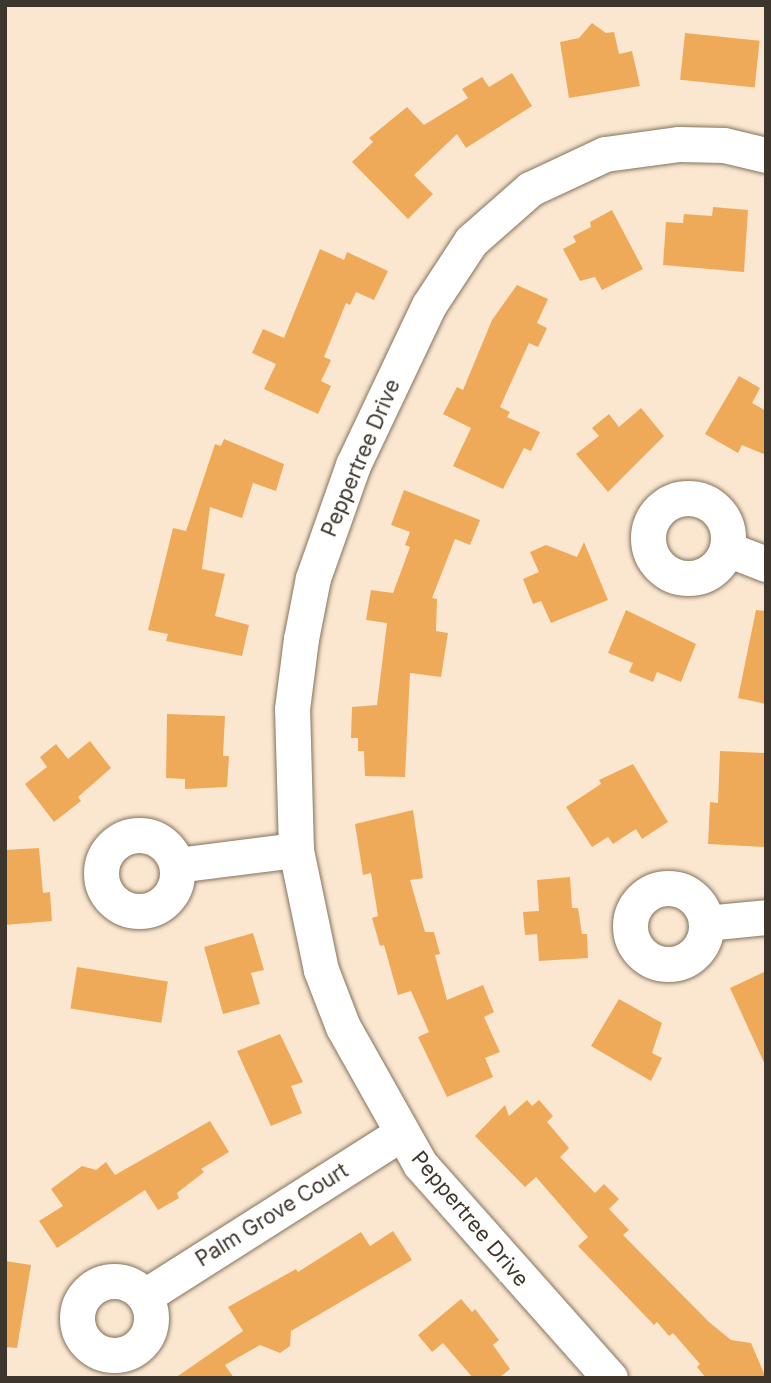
<!DOCTYPE html>
<style>
body{margin:0}
#map{position:relative;width:771px;height:1383px;overflow:hidden;background:#fbe7d0;font-family:Inter,sans-serif}
div>[style]{position:absolute}
.building>*{inset:0;background:#efaa59;transform-origin:0 0}
.roads{filter:drop-shadow(0 0 2px #84735e) drop-shadow(0 0 2px #84735e)}
.minor>*{height:35px;margin:-17.5px;padding:0 17.5px;transform-origin:17.5px;border-radius:17.5px;background:#fff}
.minor>.ring{margin:-17.5px;padding:0;box-sizing:content-box;background:none;border:35px solid #fff;border-radius:50%}
span{translate:-50% -50%;white-space:nowrap;text-align:center;line-height:1.15;-webkit-text-stroke:7px #fff;paint-order:stroke}
.street-label{font-size:21px;color:#3d362c}
.frame{position:absolute;inset:0;border:7px solid #3d362c;pointer-events:none}
</style>
<div id="map">
<div class="building">
<div style="clip-path:polygon(592px 23px,606px 33px,614px 32px,619px 54px,632px 51px,640px 86px,569px 98px,560px 42px,579px 38px)"></div>
<div style="left:685px;top:33px;width:75px;height:47px;rotate:6deg"></div>
<div style="clip-path:polygon(512px 73px,532px 106px,466px 148px,457px 134px,414px 175px,433px 194px,408px 219px,352px 162px,373px 142px,369px 138px,407px 107px,424px 125px,468px 98px,462px 89px,482px 77px,489px 87px)"></div>
<div style="clip-path:polygon(713px 207px,748px 210px,744px 272px,663px 265px,666px 222px,683px 223px,684px 214px,712px 216px)"></div>
<div style="clip-path:polygon(612px 210px,643px 269px,602px 290px,595px 277px,580px 281px,563px 249px,576px 242px,573px 236px,591px 227px,590px 222px)"></div>
<div style="clip-path:polygon(320px 249px,344px 260px,347px 252px,388px 271px,374px 300px,356px 292px,350px 305px,346px 303px,324px 357px,331px 360px,321px 381px,331px 386px,318px 414px,264px 389px,276px 364px,252px 353px,263px 329px,284px 338px)"></div>
<div style="clip-path:polygon(517px 285px,548px 299px,537px 323px,547px 328px,538px 347px,529px 343px,500px 407px,510px 412px,507px 417px,540px 432px,531px 451px,524px 448px,503px 489px,453px 466px,471px 428px,443px 414px,457px 387px,463px 390px,492px 320px)"></div>
<div style="clip-path:polygon(739px 376px,760px 388px,752px 403px,766px 411px,766px 455px,742px 445px,738px 453px,705px 434px)"></div>
<div style="clip-path:polygon(641px 408px,664px 436px,608px 492px,576px 454px,599px 436px,592px 428px,609px 414px,619px 427px)"></div>
<div style="clip-path:polygon(224px 439px,284px 464px,276px 491px,253px 483px,242px 518px,210px 507px,202px 569px,225px 574px,215px 616px,249px 625px,242px 656px,166px 641px,168px 634px,148px 630px,173px 528px,186px 531px,215px 444px,221px 446px)"></div>
<div style="clip-path:polygon(404px 490px,480px 520px,470px 545px,455px 539px,432px 598px,437px 599px,436px 631px,448px 633px,441px 677px,410px 673px,405px 777px,365px 776px,364px 751px,358px 751px,358px 738px,351px 738px,352px 707px,377px 705px,387px 623px,366px 620px,371px 590px,393px 593px,410px 547px,405px 545px,410px 532px,391px 525px)"></div>
<div style="clip-path:polygon(584px 542px,608px 600px,551px 623px,541px 601px,533px 604px,523px 579px,539px 572px,530px 552px,546px 545px,577px 557px)"></div>
<div style="clip-path:polygon(626px 610px,696px 644px,681px 682px,657px 672px,653px 682px,629px 672px,633px 663px,608px 653px)"></div>
<div style="clip-path:polygon(756px 610px,766px 611px,766px 704px,738px 698px)"></div>
<div style="clip-path:polygon(167px 714px,225px 716px,223px 756px,229px 756px,227px 787px,185px 789px,185px 779px,166px 778px)"></div>
<div style="clip-path:polygon(90px 741px,111px 768px,78px 797px,81px 801px,54px 822px,25px 784px,47px 767px,40px 757px,56px 744px,68px 759px)"></div>
<div style="clip-path:polygon(720px 751px,766px 753px,766px 847px,708px 844px,710px 802px,718px 803px)"></div>
<div style="clip-path:polygon(633px 764px,668px 822px,642px 839px,636px 829px,613px 844px,608px 837px,592px 847px,566px 807px,601px 784px,599px 780px)"></div>
<div style="clip-path:polygon(413px 810px,423px 878px,410px 880px,425px 932px,434px 932px,440px 954px,435px 955px,447px 1000px,483px 985px,494px 1012px,484px 1017px,500px 1052px,485px 1058px,493px 1077px,447px 1097px,418px 1037px,429px 1032px,411px 991px,398px 995px,384px 945px,380px 946px,372px 918px,378px 916px,371px 873px,363px 875px,355px 824px)"></div>
<div style="clip-path:polygon(39px 848px,43px 893px,50px 892px,52px 921px,5px 925px,5px 850px)"></div>
<div style="clip-path:polygon(570px 877px,572px 908px,578px 908px,582px 934px,587px 934px,588px 958px,539px 961px,537px 934px,525px 935px,523px 912px,539px 911px,537px 880px)"></div>
<div style="clip-path:polygon(253px 933px,264px 970px,251px 973px,260px 1004px,223px 1014px,204px 947px)"></div>
<div style="left:77px;top:967px;width:92px;height:42px;rotate:9deg"></div>
<div style="clip-path:polygon(766px 971px,766px 1067px,730px 988px)"></div>
<div style="clip-path:polygon(619px 999px,662px 1023px,652px 1053px,662px 1058px,651px 1081px,591px 1046px)"></div>
<div style="clip-path:polygon(280px 1034px,303px 1082px,291px 1086px,302px 1113px,271px 1126px,237px 1051px)"></div>
<div style="clip-path:polygon(527px 1100px,532px 1106px,539px 1100px,553px 1116px,547px 1122px,569px 1148px,560px 1157px,595px 1193px,604px 1184px,619px 1199px,609px 1209px,629px 1230px,623px 1235px,709px 1322px,731px 1340px,751px 1343px,766px 1378px,706px 1378px,697px 1367px,700px 1364px,673px 1333px,669px 1336px,657px 1322px,654px 1325px,578px 1246px,588px 1237px,536px 1177px,525px 1187px,475px 1136px,505px 1105px,509px 1116px)"></div>
<div style="clip-path:polygon(210px 1121px,229px 1152px,201px 1169px,204px 1172px,177px 1193px,179px 1198px,158px 1210px,145px 1190px,57px 1248px,39px 1221px,63px 1206px,51px 1189px,82px 1166px,96px 1170px,106px 1162px,115px 1175px)"></div>
<div style="clip-path:polygon(393px 1231px,412px 1260px,291px 1331px,290px 1346px,280px 1353px,260px 1345px,225px 1365px,234px 1378px,175px 1378px,243px 1331px,228px 1307px,296px 1269px,298px 1272px,361px 1232px,370px 1246px)"></div>
<div style="clip-path:polygon(5px 1261px,31px 1265px,17px 1348px,5px 1347px)"></div>
<div style="clip-path:polygon(461px 1299px,472px 1312px,475px 1309px,499px 1340px,493px 1345px,510px 1369px,499px 1378px,473px 1378px,443px 1343px,432px 1352px,418px 1335px)"></div>
</div>
<div class="roads">
<div class="minor">
<div class="ring" style="left:648px;top:498px;width:45px;height:45px"></div>
<div style="left:727px;top:549px;width:42px;rotate:21deg"></div>
<div class="ring" style="left:101px;top:835px;width:41px;height:41px"></div>
<div style="left:177px;top:865px;width:120px;rotate:-7.2deg"></div>
<div class="ring" style="left:630px;top:888px;width:41px;height:41px"></div>
<div style="left:706px;top:923px;width:60px;rotate:-5.7deg"></div>
<div class="ring" style="left:77px;top:1281px;width:39px;height:39px"></div>
<div style="left:145px;top:1296px;width:302px;rotate:-32.4deg"></div>
<div style="left:610px;top:1378px;width:286px;rotate:-131.6deg"></div>
<div style="left:420px;top:1164px;width:157px;rotate:-119.3deg"></div>
<div style="left:343px;top:1027px;width:61px;rotate:-111.1deg"></div>
<div style="left:321px;top:970px;width:123px;rotate:-101.8deg"></div>
<div style="left:296px;top:850px;width:141px;rotate:-91.6deg"></div>
<div style="left:292px;top:709px;width:71px;rotate:-82.7deg"></div>
<div style="left:301px;top:639px;width:62px;rotate:-78.9deg"></div>
<div style="left:313px;top:578px;width:120px;rotate:-70.5deg"></div>
<div style="left:353px;top:465px;width:177px;rotate:-64.6deg"></div>
<div style="left:429px;top:305px;width:77px;rotate:-56.7deg"></div>
<div style="left:471px;top:241px;width:79px;rotate:-41.4deg"></div>
<div style="left:530px;top:189px;width:83px;rotate:-25deg"></div>
<div style="left:605px;top:154px;width:75px;rotate:-7.7deg"></div>
<div style="left:679px;top:144px;width:45px;rotate:1.3deg"></div>
<div style="left:724px;top:145px;width:43px;rotate:13.4deg"></div>
</div>
</div>
<div class="street-label">
<span style="left:361px;top:458px;rotate:-67deg">Peppertree Drive</span>
<span style="left:272px;top:1215px;rotate:-32deg">Palm Grove Court</span>
<span style="left:470px;top:1219px;rotate:50deg">Peppertree Drive</span>
</div>
<div class="frame"></div>
</div>
